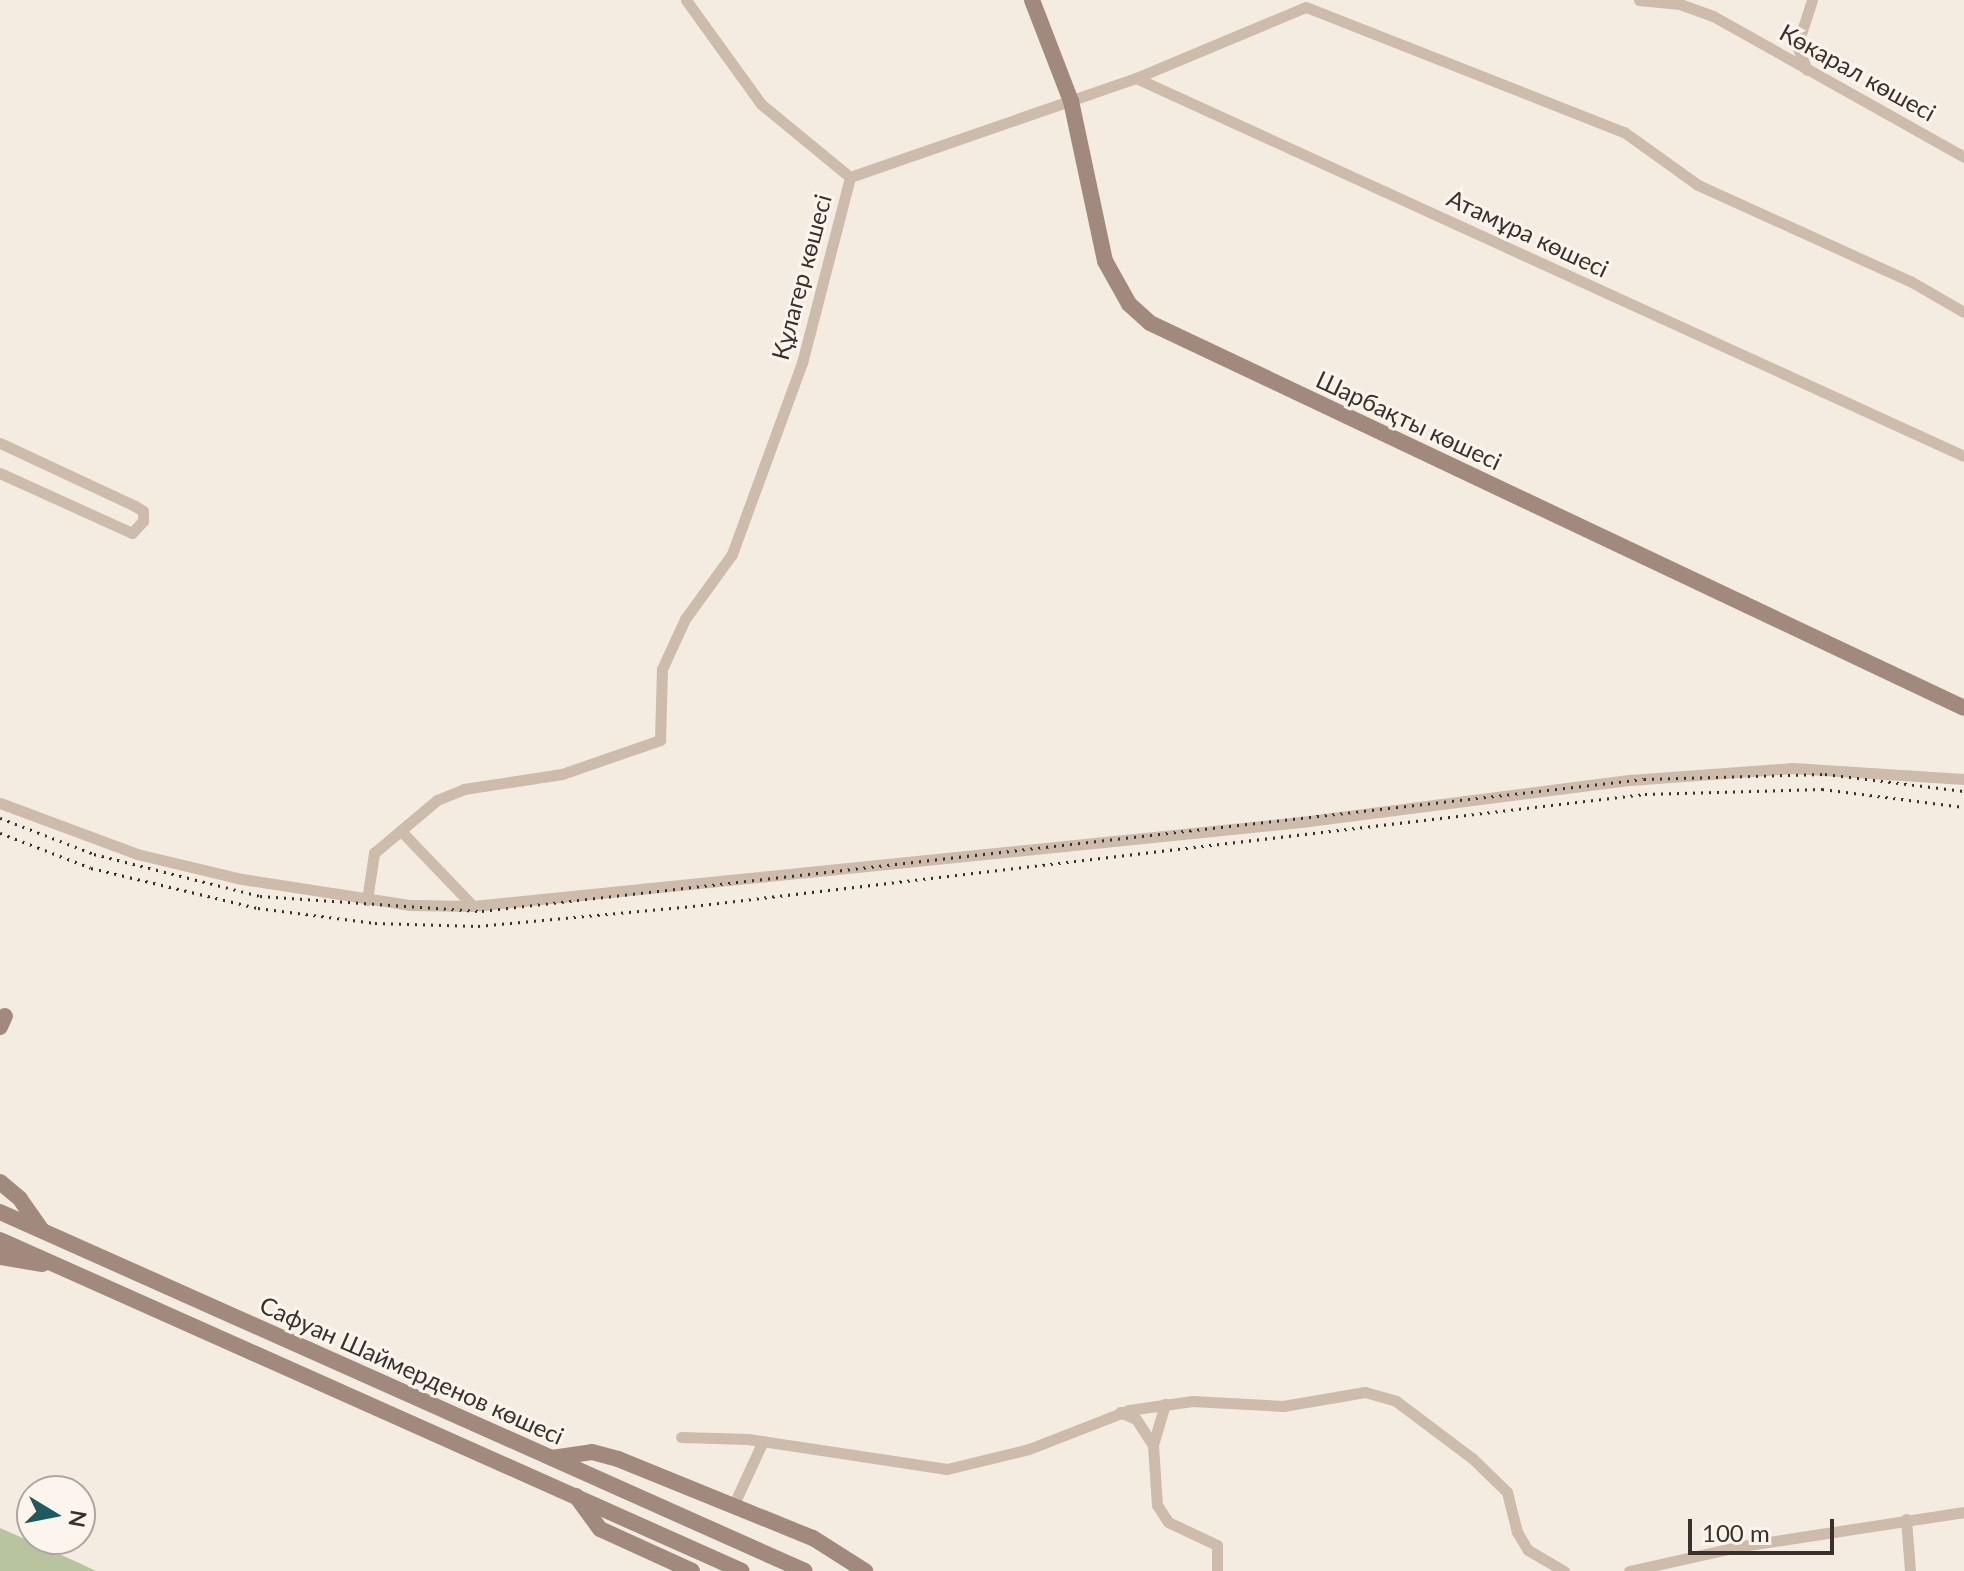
<!DOCTYPE html>
<meta charset="utf-8">
<style>
body{margin:0}
#map{position:relative;width:1964px;height:1571px;overflow:hidden;background:#f4ebe1;font-family:Lato,sans-serif}
div>[style]{position:absolute}
.green>*{inset:0;background:#b8c4a0}
.street>*{height:11px;margin:-5.5px;padding:0 5.5px;transform-origin:5.5px;border-radius:5.5px;background:#cdbbac}
.secondary>*{height:16px;margin:-8px;padding:0 8px;transform-origin:8px;border-radius:8px;background:#a18a7d}
.rail>*{height:3px;margin-top:-1.5px;transform-origin:0;background:repeating-linear-gradient(90deg,#3b302b 0 2px,transparent 0 8px)}
span{translate:-50% -50%;white-space:nowrap;text-align:center;line-height:1.15;-webkit-text-stroke:6px #fbf5ee;paint-order:stroke}
.street-label{font-size:24px;color:#3b302b}
.north{position:absolute;left:16px;top:1475px;width:80px;height:80px;box-sizing:border-box;background:#fbf5ee;border:2px solid #aea6a0;border-radius:50%;rotate:100deg;font-size:22px;font-weight:700;line-height:32px;text-align:center;color:#3b302b}
.north::after{content:'';display:block;margin:auto;width:28px;height:36px;background:#1f5a5e;clip-path:polygon(50% 0,100% 100%,50% 72%,0 100%)}
.scale{position:absolute;left:1688px;top:1519px;width:146px;height:36px;box-sizing:border-box;border:4px solid #3b302b;border-top:0;padding-left:10px;font-size:24px;line-height:28px;white-space:nowrap;color:#3b302b;-webkit-text-stroke:6px #fbf5ee;paint-order:stroke}
</style>
<div id="map">
<div class="green">
<div style="clip-path:polygon(0 1528px,77px 1562px,96px 1571px,0 1571px)"></div>
</div>
<div class="street">
<div style="left:686px;top:0;width:128px;rotate:54.2deg"></div>
<div style="left:761px;top:104px;width:115px;rotate:39.4deg"></div>
<div style="left:1639px;top:0;width:41px;rotate:5.6deg"></div>
<div style="left:1680px;top:4px;width:35px;rotate:20deg"></div>
<div style="left:1713px;top:16px;width:288px;rotate:29.3deg"></div>
<div style="left:1807px;top:70px;width:26px;rotate:-113deg"></div>
<div style="left:1797px;top:46px;width:48px;rotate:-71.9deg"></div>
<div style="left:1136px;top:78px;width:184px;rotate:-22.7deg"></div>
<div style="left:1306px;top:7px;width:342px;rotate:21.5deg"></div>
<div style="left:1624px;top:132px;width:91px;rotate:35.6deg"></div>
<div style="left:1698px;top:185px;width:233px;rotate:24.4deg"></div>
<div style="left:1910px;top:281px;width:62px;rotate:29.9deg"></div>
<div style="left:0;top:443px;width:149px;rotate:25deg"></div>
<div style="left:135px;top:506px;width:9px;rotate:32deg"></div>
<div style="left:143px;top:511px;width:10px;rotate:90deg"></div>
<div style="left:143px;top:521px;width:16px;rotate:133deg"></div>
<div style="left:132px;top:533px;width:145px;rotate:-155.6deg"></div>
<div style="left:0;top:803px;width:146px;rotate:20.4deg"></div>
<div style="left:137px;top:854px;width:108px;rotate:13.4deg"></div>
<div style="left:242px;top:879px;width:169px;rotate:8.8deg"></div>
<div style="left:409px;top:905px;width:64px;rotate:0.9deg"></div>
<div style="left:473px;top:906px;width:832px;rotate:-5.79deg"></div>
<div style="left:1301px;top:822px;width:332px;rotate:-7.3deg"></div>
<div style="left:1630px;top:780px;width:163px;rotate:-4.2deg"></div>
<div style="left:1793px;top:768px;width:171px;rotate:3.7deg"></div>
<div style="left:401px;top:831px;width:104px;rotate:46.2deg"></div>
<div style="left:367px;top:900px;width:48px;rotate:-81.5deg"></div>
<div style="left:374px;top:853px;width:82px;rotate:-40.1deg"></div>
<div style="left:437px;top:800px;width:29px;rotate:-22deg"></div>
<div style="left:464px;top:789px;width:99px;rotate:-8.7deg"></div>
<div style="left:562px;top:774px;width:104px;rotate:-19.1deg"></div>
<div style="left:660px;top:740px;width:71px;rotate:-88.4deg"></div>
<div style="left:662px;top:669px;width:55px;rotate:-65.3deg"></div>
<div style="left:685px;top:619px;width:80px;rotate:-54.1deg"></div>
<div style="left:732px;top:554px;width:203px;rotate:-69.9deg"></div>
<div style="left:802px;top:363px;width:192px;rotate:-75.5deg"></div>
<div style="left:850px;top:177px;width:303px;rotate:-19.1deg"></div>
<div style="left:1136px;top:78px;width:910px;rotate:24.54deg"></div>
<div style="left:1120px;top:1412px;width:17px;rotate:24deg"></div>
<div style="left:1136px;top:1419px;width:31px;rotate:57deg"></div>
<div style="left:1153px;top:1445px;width:60px;rotate:86.2deg"></div>
<div style="left:1157px;top:1505px;width:20px;rotate:57deg"></div>
<div style="left:1168px;top:1522px;width:54px;rotate:25.1deg"></div>
<div style="left:1217px;top:1545px;width:26px;rotate:90deg"></div>
<div style="left:681px;top:1437px;width:67px;rotate:1.7deg"></div>
<div style="left:748px;top:1439px;width:201px;rotate:8.6deg"></div>
<div style="left:947px;top:1469px;width:84px;rotate:-13.7deg"></div>
<div style="left:1029px;top:1449px;width:107px;rotate:-21.3deg"></div>
<div style="left:1129px;top:1410px;width:64px;rotate:-8.1deg"></div>
<div style="left:1192px;top:1401px;width:91px;rotate:3.1deg"></div>
<div style="left:1283px;top:1406px;width:83px;rotate:-9.7deg"></div>
<div style="left:1365px;top:1392px;width:32px;rotate:16deg"></div>
<div style="left:1396px;top:1401px;width:95px;rotate:36.9deg"></div>
<div style="left:1472px;top:1458px;width:49px;rotate:44.2deg"></div>
<div style="left:1507px;top:1492px;width:41px;rotate:76deg"></div>
<div style="left:1517px;top:1532px;width:21px;rotate:59deg"></div>
<div style="left:1528px;top:1550px;width:42px;rotate:30.3deg"></div>
<div style="left:1153px;top:1445px;width:43px;rotate:-73.7deg"></div>
<div style="left:734px;top:1504px;width:69px;rotate:-65.3deg"></div>
<div style="left:1906px;top:1519px;width:52px;rotate:85.6deg"></div>
<div style="left:1629px;top:1571px;width:116px;rotate:-12.5deg"></div>
<div style="left:1742px;top:1546px;width:225px;rotate:-8.7deg"></div>
</div>
<div class="secondary">
<div style="left:1032px;top:0;width:108px;rotate:68.9deg"></div>
<div style="left:1071px;top:101px;width:164px;rotate:78deg"></div>
<div style="left:1105px;top:261px;width:49px;rotate:60.8deg"></div>
<div style="left:1129px;top:304px;width:28px;rotate:42deg"></div>
<div style="left:1150px;top:323px;width:900px;rotate:25.31deg"></div>
<div style="left:0;top:1027px;width:12px;rotate:-66deg"></div>
<div style="left:0;top:1182px;width:26px;rotate:40deg"></div>
<div style="left:20px;top:1199px;width:38px;rotate:55deg"></div>
<div style="left:0;top:1212px;width:881px;rotate:24.04deg"></div>
<div style="left:0;top:1240px;width:812px;rotate:24.04deg"></div>
<div style="left:0;top:1257px;width:43px;rotate:9.5deg"></div>
<div style="left:552px;top:1458px;width:40px;rotate:-8.5deg"></div>
<div style="left:592px;top:1452px;width:27px;rotate:15deg"></div>
<div style="left:618px;top:1459px;width:210px;rotate:22.1deg"></div>
<div style="left:813px;top:1538px;width:62px;rotate:32.4deg"></div>
<div style="left:576px;top:1496px;width:41px;rotate:54deg"></div>
<div style="left:600px;top:1529px;width:101px;rotate:24.5deg"></div>
</div>
<div class="rail">
<div style="left:0;top:818px;width:101px;rotate:21deg"></div>
<div style="left:94px;top:854px;width:171px;rotate:14.2deg"></div>
<div style="left:260px;top:896px;width:223px;rotate:3.9deg"></div>
<div style="left:482px;top:911px;width:1169px;rotate:-6.48deg"></div>
<div style="left:1644px;top:779px;width:181px;rotate:-1.6deg"></div>
<div style="left:1825px;top:774px;width:140px;rotate:7deg"></div>
<div style="left:0;top:833px;width:97px;rotate:21deg"></div>
<div style="left:91px;top:868px;width:172px;rotate:13.5deg"></div>
<div style="left:258px;top:908px;width:118px;rotate:7.3deg"></div>
<div style="left:375px;top:923px;width:103px;rotate:1.7deg"></div>
<div style="left:478px;top:926px;width:216px;rotate:-5.3deg"></div>
<div style="left:693px;top:906px;width:959px;rotate:-6.71deg"></div>
<div style="left:1645px;top:794px;width:177px;rotate:-1.6deg"></div>
<div style="left:1822px;top:789px;width:143px;rotate:7.2deg"></div>
</div>
<div class="street-label">
<span style="left:1858px;top:72px;rotate:29deg">Көкарал көшесі</span>
<span style="left:1528px;top:233px;rotate:25deg">Атамұра көшесі</span>
<span style="left:801px;top:277px;rotate:-75deg">Құлагер көшесі</span>
<span style="left:1409px;top:420px;rotate:25deg">Шарбақты көшесі</span>
<span style="left:412px;top:1370px;rotate:24deg">Сафуан Шаймерденов көшесі</span>
</div>
<div class="north">N</div>
<div class="scale">100 m</div>
</div>
